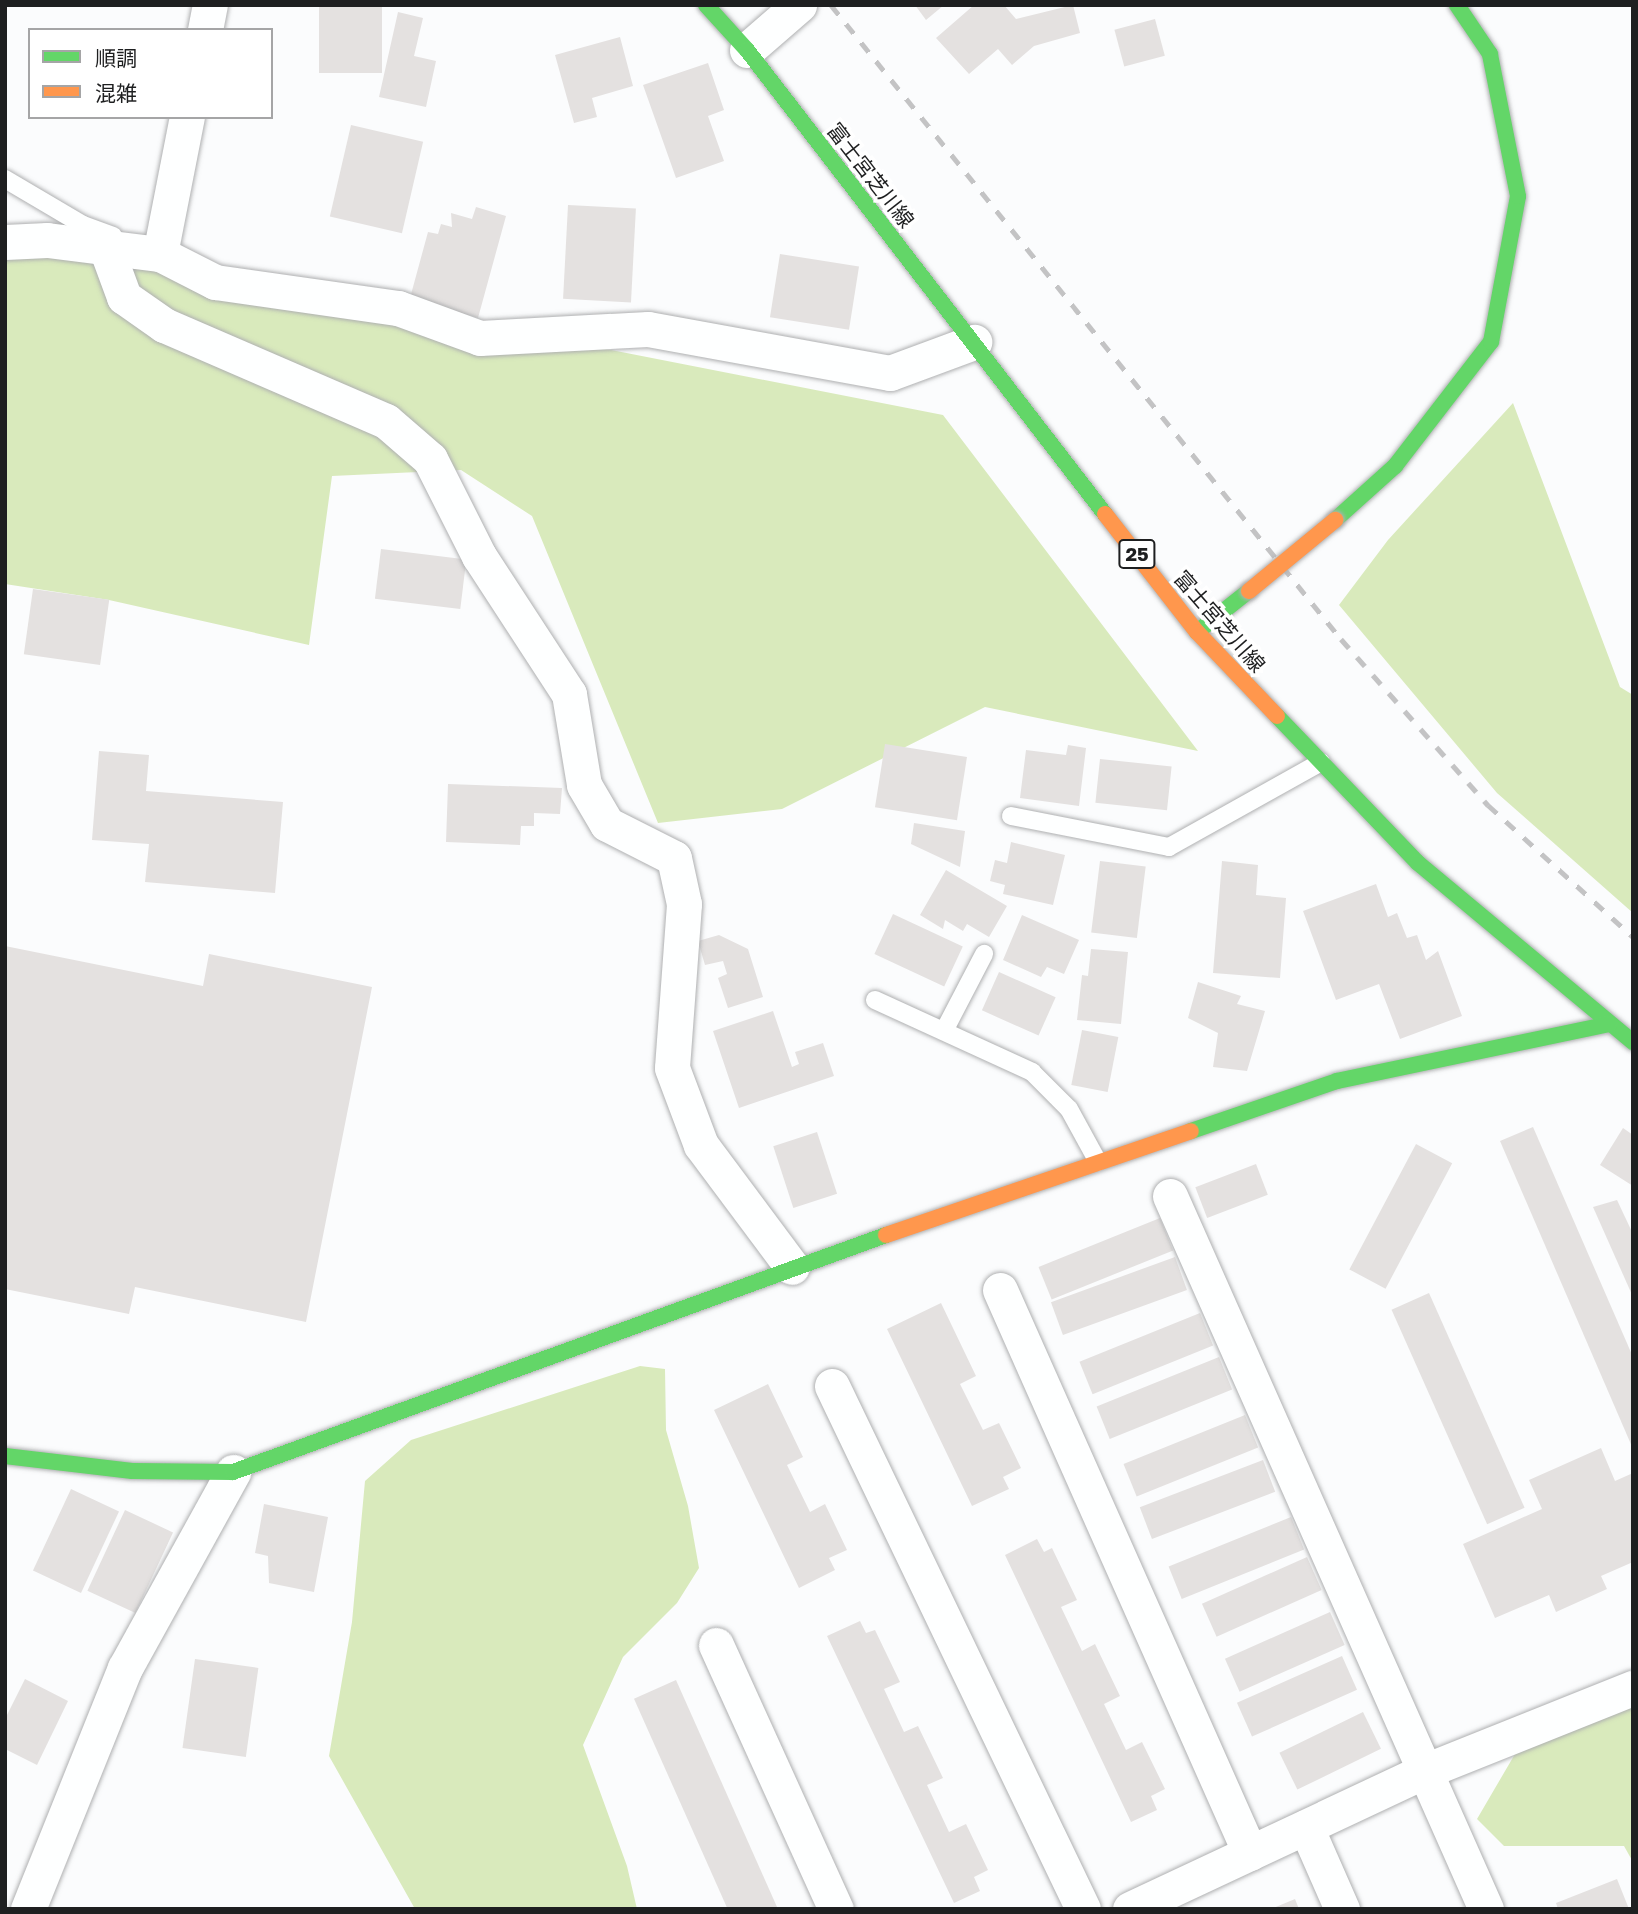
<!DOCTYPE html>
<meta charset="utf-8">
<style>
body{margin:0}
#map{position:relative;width:1638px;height:1914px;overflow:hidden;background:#fbfcfd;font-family:"Golos Text","Noto Sans JP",sans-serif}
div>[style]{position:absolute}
.green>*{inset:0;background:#d9eabc}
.building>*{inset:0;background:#e4e1e0;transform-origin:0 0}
.roads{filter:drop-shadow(0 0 2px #afb0b1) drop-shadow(0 0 2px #afb0b1)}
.lane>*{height:18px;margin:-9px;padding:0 9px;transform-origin:9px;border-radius:9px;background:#feffff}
.street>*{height:35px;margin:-17.5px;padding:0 17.5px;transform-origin:17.5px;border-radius:17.5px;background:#feffff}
.fast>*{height:16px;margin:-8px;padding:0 8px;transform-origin:8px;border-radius:8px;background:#63d668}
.slow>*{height:16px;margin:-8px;padding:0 8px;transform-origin:8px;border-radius:8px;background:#ff974d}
.rail>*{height:5px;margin-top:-2.5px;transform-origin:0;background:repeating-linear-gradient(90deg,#c3c3c4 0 12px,transparent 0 24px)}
.bridges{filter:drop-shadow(0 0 2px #afb0b1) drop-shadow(0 0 2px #afb0b1)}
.slow-bridge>*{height:16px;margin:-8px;padding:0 8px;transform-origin:8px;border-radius:8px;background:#ff974d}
span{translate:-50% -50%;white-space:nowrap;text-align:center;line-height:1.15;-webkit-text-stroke:7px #fff;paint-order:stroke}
.shield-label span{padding:2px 5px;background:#fff;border:2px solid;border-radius:5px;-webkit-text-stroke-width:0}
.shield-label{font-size:19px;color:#1e1f20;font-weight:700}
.street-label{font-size:21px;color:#1e1f20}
.frame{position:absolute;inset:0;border:7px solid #1e1f20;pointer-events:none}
.legend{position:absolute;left:28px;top:28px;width:245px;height:91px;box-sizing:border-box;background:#fff;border:2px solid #a5a5a6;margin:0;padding:9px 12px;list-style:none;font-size:21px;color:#1e1f20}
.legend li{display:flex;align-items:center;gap:14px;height:35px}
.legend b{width:35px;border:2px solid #a5a5a6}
</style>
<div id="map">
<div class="green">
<div style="clip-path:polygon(5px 231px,943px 415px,1198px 751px,985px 707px,782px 809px,658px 823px,532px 516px,461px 470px,332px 476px,309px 645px,109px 600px,5px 584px)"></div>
<div style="clip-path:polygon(1513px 403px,1620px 687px,1633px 695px,1633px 913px,1497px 793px,1339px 605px,1388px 540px)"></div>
<div style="clip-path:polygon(640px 1366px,665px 1369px,666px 1430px,688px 1506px,699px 1568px,677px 1603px,623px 1657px,583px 1745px,627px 1866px,637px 1909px,415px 1909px,329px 1756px,352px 1622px,365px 1481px,411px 1440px)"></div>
<div style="clip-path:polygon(1633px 1695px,1633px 1862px,1624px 1846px,1504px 1846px,1477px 1819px,1529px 1730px)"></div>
</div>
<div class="building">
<div style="left:319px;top:5px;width:63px;height:68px"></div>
<div style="clip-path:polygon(915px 5px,944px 5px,926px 20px)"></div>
<div style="clip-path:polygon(974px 5px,1004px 5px,1016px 19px,1073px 5px,1080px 33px,1034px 46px,1012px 65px,998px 49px,969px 74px,936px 38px)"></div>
<div style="clip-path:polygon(398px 12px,423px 18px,414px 56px,436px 61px,426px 107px,379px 97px)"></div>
<div style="left:1155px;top:19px;width:38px;height:42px;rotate:75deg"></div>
<div style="clip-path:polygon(620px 37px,633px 86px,592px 98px,597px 117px,574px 123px,555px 55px)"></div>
<div style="clip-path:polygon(708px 63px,724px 110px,708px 116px,724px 161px,676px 178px,643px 85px)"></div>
<div style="left:351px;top:125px;width:74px;height:94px;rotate:13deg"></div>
<div style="left:568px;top:205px;width:68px;height:94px;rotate:3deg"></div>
<div style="clip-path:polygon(476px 207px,506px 216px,478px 318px,410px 298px,428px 232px,438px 234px,441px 224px,452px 227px,451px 213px,472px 219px)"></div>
<div style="left:780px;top:254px;width:80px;height:64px;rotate:9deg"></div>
<div style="left:381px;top:549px;width:86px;height:50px;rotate:7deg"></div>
<div style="left:33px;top:589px;width:77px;height:66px;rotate:8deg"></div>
<div style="left:885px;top:744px;width:83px;height:64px;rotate:9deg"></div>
<div style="clip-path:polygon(1068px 745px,1086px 748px,1079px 806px,1020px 798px,1026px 750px,1066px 755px)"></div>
<div style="clip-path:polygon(99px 751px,149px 755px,146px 791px,283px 802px,275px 893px,145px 882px,149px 844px,92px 840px)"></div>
<div style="left:1100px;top:759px;width:72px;height:44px;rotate:6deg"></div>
<div style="clip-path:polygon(448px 784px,562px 788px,560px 814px,534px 813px,534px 826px,521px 826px,520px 845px,446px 842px)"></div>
<div style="clip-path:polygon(914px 823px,965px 831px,960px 867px,911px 844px)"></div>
<div style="clip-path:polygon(1011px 842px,1065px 855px,1053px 905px,1003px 894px,1005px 885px,990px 881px,995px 860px,1007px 863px)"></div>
<div style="left:1100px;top:861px;width:46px;height:72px;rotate:7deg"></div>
<div style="clip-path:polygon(1222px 861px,1258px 865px,1256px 895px,1286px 898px,1280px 978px,1213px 973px)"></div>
<div style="clip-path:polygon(946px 870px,1007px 906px,989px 937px,967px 924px,963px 931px,945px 920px,943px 929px,920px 915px)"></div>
<div style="clip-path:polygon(1376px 884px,1388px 917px,1397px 913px,1407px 938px,1417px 935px,1426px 960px,1438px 951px,1462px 1016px,1400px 1039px,1379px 984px,1336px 1000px,1303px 911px)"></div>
<div style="left:893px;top:914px;width:77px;height:44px;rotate:25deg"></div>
<div style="clip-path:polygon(1022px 915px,1079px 940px,1064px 974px,1047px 967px,1041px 977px,1003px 960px)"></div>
<div style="clip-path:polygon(719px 935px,748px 949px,763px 997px,728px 1008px,718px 978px,727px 974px,723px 961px,705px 965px,698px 941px)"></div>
<div style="clip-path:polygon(5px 946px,203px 986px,209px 954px,372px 987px,306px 1322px,135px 1287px,129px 1314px,5px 1289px)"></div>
<div style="clip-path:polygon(1091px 949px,1128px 952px,1121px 1024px,1077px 1020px,1082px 975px,1088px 976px)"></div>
<div style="left:999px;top:972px;width:62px;height:42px;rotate:24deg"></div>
<div style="clip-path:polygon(1198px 982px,1241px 996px,1237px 1004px,1265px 1011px,1247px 1071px,1213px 1067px,1218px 1033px,1188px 1018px)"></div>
<div style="clip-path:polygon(773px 1011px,792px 1067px,799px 1064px,795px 1052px,823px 1043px,834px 1076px,739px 1108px,713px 1031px)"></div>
<div style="left:1082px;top:1030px;width:37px;height:56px;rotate:11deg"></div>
<div style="clip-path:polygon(1533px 1127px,1633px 1357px,1633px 1449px,1500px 1141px)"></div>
<div style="clip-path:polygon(1623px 1128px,1633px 1135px,1633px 1186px,1600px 1165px)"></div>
<div style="left:817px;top:1132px;width:65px;height:46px;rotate:72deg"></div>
<div style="left:1416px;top:1144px;width:41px;height:142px;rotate:28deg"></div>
<div style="left:1256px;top:1164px;width:33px;height:65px;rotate:69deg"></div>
<div style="clip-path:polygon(1617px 1200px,1633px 1234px,1633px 1297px,1593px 1207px)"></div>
<div style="left:1160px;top:1218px;width:35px;height:131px;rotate:68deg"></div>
<div style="left:1175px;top:1257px;width:35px;height:132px;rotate:70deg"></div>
<div style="left:1429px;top:1293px;width:235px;height:41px;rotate:66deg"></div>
<div style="clip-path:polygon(941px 1303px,976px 1376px,960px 1384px,983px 1430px,999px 1423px,1021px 1468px,1003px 1477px,1009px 1489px,972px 1506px,887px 1329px)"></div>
<div style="left:1200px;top:1313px;width:35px;height:130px;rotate:68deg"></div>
<div style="left:1219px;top:1357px;width:35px;height:132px;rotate:68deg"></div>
<div style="clip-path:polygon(768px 1384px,803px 1457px,787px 1465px,810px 1512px,825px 1504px,847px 1550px,829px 1558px,835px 1570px,799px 1588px,714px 1410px)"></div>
<div style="left:1245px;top:1415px;width:35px;height:131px;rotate:68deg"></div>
<div style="clip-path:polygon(1601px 1448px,1615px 1481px,1633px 1473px,1633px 1562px,1601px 1576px,1607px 1589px,1556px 1612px,1549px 1595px,1495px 1618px,1463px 1544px,1542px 1509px,1529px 1480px)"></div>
<div style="left:1263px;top:1460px;width:34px;height:132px;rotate:69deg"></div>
<div style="left:71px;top:1489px;width:53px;height:90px;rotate:25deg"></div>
<div style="clip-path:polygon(264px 1504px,328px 1517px,314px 1592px,269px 1583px,268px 1556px,255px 1553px)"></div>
<div style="left:125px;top:1510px;width:53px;height:89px;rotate:25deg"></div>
<div style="left:1291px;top:1517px;width:35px;height:132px;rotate:68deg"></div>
<div style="clip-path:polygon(1037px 1539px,1044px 1552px,1052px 1548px,1077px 1600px,1061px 1607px,1082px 1651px,1095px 1644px,1120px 1696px,1104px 1704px,1126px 1750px,1142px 1742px,1165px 1789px,1151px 1796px,1157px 1810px,1131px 1822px,1005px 1555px)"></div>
<div style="left:1307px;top:1557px;width:36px;height:115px;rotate:66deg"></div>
<div style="left:1330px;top:1612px;width:36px;height:115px;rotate:66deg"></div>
<div style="clip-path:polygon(860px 1621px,866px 1633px,875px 1630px,900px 1682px,884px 1689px,904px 1732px,918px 1726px,943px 1778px,927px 1785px,949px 1832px,966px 1824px,988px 1870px,974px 1877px,980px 1891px,954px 1903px,827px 1636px)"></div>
<div style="left:1342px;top:1656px;width:37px;height:115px;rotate:66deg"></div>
<div style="left:195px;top:1659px;width:64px;height:90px;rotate:8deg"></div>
<div style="clip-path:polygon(25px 1679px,68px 1701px,37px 1765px,5px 1749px,5px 1719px)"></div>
<div style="left:676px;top:1680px;width:252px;height:46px;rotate:66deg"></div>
<div style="left:1363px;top:1712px;width:41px;height:93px;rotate:64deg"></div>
<div style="clip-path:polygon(1617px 1879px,1629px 1909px,1558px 1909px,1556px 1903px)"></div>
<div style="clip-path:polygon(1295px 1899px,1299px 1909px,1271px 1909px)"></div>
</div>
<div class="roads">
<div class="lane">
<div style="left:5px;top:179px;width:91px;rotate:30.5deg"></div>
<div style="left:83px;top:225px;width:32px;rotate:20deg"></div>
<div style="left:1011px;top:816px;width:161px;rotate:11.1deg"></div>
<div style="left:1169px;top:847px;width:174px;rotate:-29.2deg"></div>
<div style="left:875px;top:1000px;width:173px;rotate:24.6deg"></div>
<div style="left:1032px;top:1072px;width:52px;rotate:45deg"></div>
<div style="left:1069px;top:1109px;width:60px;rotate:61.3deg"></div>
<div style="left:944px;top:1031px;width:87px;rotate:-62.5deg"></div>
</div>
<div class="street">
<div style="left:205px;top:30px;width:25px;rotate:-79deg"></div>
<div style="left:747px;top:50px;width:69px;rotate:-40.9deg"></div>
<div style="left:5px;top:242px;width:42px;rotate:-2.7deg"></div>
<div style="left:47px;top:240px;width:114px;rotate:7.1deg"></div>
<div style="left:160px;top:254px;width:62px;rotate:27deg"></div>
<div style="left:215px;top:282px;width:185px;rotate:8.1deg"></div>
<div style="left:398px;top:308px;width:87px;rotate:20.1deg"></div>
<div style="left:480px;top:338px;width:168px;rotate:-3.1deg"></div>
<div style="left:648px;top:329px;width:246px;rotate:10.3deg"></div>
<div style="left:890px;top:373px;width:90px;rotate:-20.3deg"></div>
<div style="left:106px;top:248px;width:52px;rotate:69.8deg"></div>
<div style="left:124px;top:297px;width:49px;rotate:35deg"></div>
<div style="left:164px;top:325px;width:242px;rotate:23.4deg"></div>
<div style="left:386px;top:421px;width:58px;rotate:40.8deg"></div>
<div style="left:430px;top:459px;width:109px;rotate:63.2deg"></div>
<div style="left:479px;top:556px;width:165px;rotate:56.9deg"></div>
<div style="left:569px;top:694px;width:92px;rotate:80.6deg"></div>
<div style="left:584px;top:785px;width:45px;rotate:59.5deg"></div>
<div style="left:607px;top:824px;width:75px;rotate:26.9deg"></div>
<div style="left:674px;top:858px;width:47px;rotate:77.7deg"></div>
<div style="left:684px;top:904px;width:164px;rotate:94.2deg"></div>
<div style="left:672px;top:1068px;width:82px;rotate:69.4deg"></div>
<div style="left:701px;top:1145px;width:152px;rotate:53.3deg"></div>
<div style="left:160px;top:254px;width:140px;rotate:-78.9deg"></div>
<div style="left:1170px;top:1196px;width:780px;rotate:66.1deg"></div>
<div style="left:1000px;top:1290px;width:616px;rotate:66.06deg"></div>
<div style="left:832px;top:1386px;width:580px;rotate:64.36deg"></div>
<div style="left:716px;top:1645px;width:290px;rotate:65.6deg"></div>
<div style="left:1306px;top:1827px;width:90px;rotate:66.3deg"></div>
<div style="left:28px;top:1909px;width:260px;rotate:-68.1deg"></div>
<div style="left:125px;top:1668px;width:224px;rotate:-61.1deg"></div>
<div style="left:1130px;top:1909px;width:326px;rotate:-25.1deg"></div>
<div style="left:1425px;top:1771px;width:224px;rotate:-21.8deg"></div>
</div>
<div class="fast">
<div style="left:706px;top:5px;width:61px;rotate:47.7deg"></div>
<div style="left:747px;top:50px;width:586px;rotate:52.35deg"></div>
<div style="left:1335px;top:520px;width:81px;rotate:-42deg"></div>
<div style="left:1395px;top:466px;width:157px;rotate:-52.3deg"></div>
<div style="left:1491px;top:342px;width:148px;rotate:-79.5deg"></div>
<div style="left:1518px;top:196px;width:145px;rotate:-101.2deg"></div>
<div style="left:1490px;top:54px;width:59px;rotate:-124deg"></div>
<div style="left:1197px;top:632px;width:66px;rotate:-38.3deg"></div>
<div style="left:1277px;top:716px;width:204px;rotate:46.2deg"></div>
<div style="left:1418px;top:863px;width:280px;rotate:39.8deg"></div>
<div style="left:1191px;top:1131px;width:154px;rotate:-18.9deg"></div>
<div style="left:1337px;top:1081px;width:278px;rotate:-11.8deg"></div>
<div style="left:5px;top:1456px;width:128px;rotate:6.7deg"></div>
<div style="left:132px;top:1471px;width:101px;rotate:0.6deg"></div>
<div style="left:233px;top:1472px;width:695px;rotate:-19.95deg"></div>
</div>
<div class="slow">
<div style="left:1105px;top:514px;width:150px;rotate:52.1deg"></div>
<div style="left:1197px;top:632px;width:116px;rotate:46.4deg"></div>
<div style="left:886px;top:1235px;width:322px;rotate:-18.8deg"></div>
</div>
</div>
<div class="rail">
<div style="left:831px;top:5px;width:814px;rotate:51.19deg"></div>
<div style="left:1341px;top:639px;width:222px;rotate:48.5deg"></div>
<div style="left:1488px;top:805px;width:196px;rotate:42.3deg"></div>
</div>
<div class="bridges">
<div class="slow-bridge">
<div style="left:1249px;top:591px;width:112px;rotate:-39.5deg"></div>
</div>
</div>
<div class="shield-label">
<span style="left:1137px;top:554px">25</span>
</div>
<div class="street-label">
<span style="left:871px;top:175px;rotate:52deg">富士宮芝川線</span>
<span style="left:1220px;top:621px;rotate:49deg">富士宮芝川線</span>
</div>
<div class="frame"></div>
<ul class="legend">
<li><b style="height:9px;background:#63d668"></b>順調</li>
<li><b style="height:9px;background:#ff974d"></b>混雑</li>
</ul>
</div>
